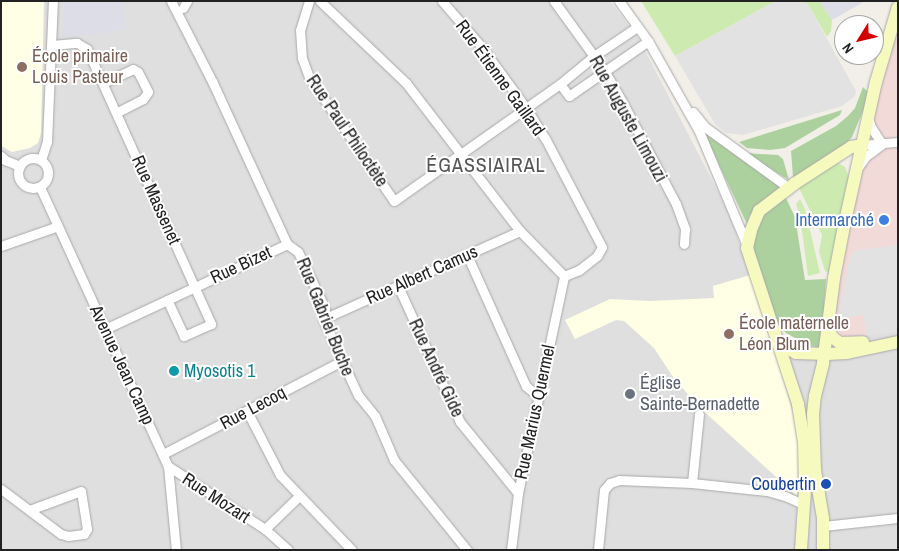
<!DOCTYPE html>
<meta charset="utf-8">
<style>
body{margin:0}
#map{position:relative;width:899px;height:551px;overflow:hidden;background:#f2efe9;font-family:"Archivo Narrow",sans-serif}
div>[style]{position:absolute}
.residential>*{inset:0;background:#e0dfdf}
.commercial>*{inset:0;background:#f2dad9}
.education>*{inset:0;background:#ffffe5}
.grass>*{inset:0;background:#cdebb0}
.forest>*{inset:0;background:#add19e}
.parking>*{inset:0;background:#e2e2e2}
.plaza>*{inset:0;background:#dddde8}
.roads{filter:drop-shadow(0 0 1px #a9a9a9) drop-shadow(0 0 1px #a9a9a9)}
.street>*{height:9px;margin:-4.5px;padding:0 4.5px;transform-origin:4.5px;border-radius:4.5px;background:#fff}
.street>.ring{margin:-4.5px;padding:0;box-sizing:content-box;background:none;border:9px solid #fff;border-radius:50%}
.secondary>*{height:12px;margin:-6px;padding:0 6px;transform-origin:6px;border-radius:6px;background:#f7fabf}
.dots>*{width:14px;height:14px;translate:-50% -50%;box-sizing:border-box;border:2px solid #fff;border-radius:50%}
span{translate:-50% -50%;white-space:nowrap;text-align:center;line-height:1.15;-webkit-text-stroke:4px #fff;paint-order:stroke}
.education-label{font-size:18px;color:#785e54}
.left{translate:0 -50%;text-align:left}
.street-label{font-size:18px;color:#222}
.shop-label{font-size:18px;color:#366cbe}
.right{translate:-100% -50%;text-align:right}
.culture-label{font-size:18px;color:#0d838f}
.worship-label{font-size:18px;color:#5b616d}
.transit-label{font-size:18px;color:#164399}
.quarter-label{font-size:20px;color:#555;letter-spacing:1px}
.frame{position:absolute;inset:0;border:2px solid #222;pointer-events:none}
.north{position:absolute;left:834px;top:15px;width:50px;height:50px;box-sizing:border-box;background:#fff;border:1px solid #a7a7a7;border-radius:50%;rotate:234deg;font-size:14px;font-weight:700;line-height:20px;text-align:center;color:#222}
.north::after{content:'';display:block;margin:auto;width:18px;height:22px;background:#d40000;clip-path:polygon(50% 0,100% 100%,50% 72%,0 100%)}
</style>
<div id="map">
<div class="residential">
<div style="clip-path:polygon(1px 1px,610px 1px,639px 39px,728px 211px,780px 354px,846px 337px,898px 331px,898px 550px,1px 550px)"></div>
</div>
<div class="commercial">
<div style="clip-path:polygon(898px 21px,898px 331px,846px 337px,840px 334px,833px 324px,860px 171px)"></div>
</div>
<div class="education">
<div style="clip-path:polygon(1px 1px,44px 1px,41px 133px,38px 143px,30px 148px,12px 152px,1px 146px)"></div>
<div style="clip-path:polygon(750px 275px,779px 364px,796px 424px,800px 464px,797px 496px,698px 406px,673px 377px,654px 348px,624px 321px,616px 320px,575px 339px,565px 320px,610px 299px,650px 301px,714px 298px,713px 286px)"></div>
</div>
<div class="grass">
<div style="clip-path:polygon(641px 1px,776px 1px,675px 56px)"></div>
<div style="clip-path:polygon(782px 1px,820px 1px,832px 20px,831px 31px,827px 37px,807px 3px)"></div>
<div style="clip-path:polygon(838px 163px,845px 167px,849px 178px,831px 274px,825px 271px,819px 252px,822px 235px,798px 186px)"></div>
<div style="clip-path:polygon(800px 199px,805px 209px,820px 273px,808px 276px,800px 216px,796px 204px)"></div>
</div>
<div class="forest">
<div style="clip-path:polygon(863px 87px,868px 92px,866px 104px,852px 137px,844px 146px,815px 166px,793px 177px,791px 151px,836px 126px,848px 116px,855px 108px)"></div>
<div style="clip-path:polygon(842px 110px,840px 115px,785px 148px,770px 150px,747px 148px,739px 142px)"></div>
<div style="clip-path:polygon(704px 133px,784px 186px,755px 207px,749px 217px,747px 224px)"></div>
<div style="clip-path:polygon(745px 153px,778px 155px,783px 159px,789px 180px)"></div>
<div style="clip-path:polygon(785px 196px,795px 217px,805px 280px,826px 279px,821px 348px,808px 345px,786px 333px,778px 325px,752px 246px,760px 214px)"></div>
</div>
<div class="parking">
<div style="clip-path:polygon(776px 1px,807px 3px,856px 91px,855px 96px,842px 106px,743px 135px,726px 133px,715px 124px,675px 56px)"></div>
<div style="clip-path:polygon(898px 245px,898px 331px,867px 335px,863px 315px,838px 319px,850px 257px,857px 250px)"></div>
</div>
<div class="plaza">
<div style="clip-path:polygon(64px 1px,123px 1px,126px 30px,62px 38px)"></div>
<div style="clip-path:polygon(820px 1px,861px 1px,862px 3px,832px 20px)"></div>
</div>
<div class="roads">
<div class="street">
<div style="left:171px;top:1px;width:90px;rotate:62.9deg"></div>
<div style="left:212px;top:81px;width:179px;rotate:65.3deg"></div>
<div style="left:287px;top:244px;width:14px;rotate:36deg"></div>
<div style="left:298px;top:252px;width:62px;rotate:64.3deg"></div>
<div style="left:325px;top:308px;width:11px;rotate:100deg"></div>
<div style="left:323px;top:319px;width:84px;rotate:65.3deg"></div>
<div style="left:358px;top:395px;width:27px;rotate:51deg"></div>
<div style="left:375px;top:416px;width:48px;rotate:66.6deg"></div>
<div style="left:394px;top:460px;width:116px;rotate:51deg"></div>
<div style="left:309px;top:1px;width:30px;rotate:107deg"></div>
<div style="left:300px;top:30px;width:28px;rotate:86deg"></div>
<div style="left:302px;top:58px;width:20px;rotate:70deg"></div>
<div style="left:309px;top:77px;width:150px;rotate:55.6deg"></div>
<div style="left:394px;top:201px;width:203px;rotate:-35.2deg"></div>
<div style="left:320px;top:1px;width:119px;rotate:43.6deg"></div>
<div style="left:406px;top:83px;width:187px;rotate:52.4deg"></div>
<div style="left:520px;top:231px;width:63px;rotate:45.6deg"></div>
<div style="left:442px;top:1px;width:58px;rotate:49.2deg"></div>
<div style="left:480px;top:45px;width:78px;rotate:53.9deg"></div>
<div style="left:526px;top:108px;width:36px;rotate:58deg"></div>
<div style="left:545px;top:138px;width:123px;rotate:62.4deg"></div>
<div style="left:602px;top:247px;width:10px;rotate:119deg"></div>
<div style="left:597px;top:256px;width:23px;rotate:142deg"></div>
<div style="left:579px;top:270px;width:16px;rotate:158deg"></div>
<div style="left:554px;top:1px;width:85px;rotate:54.1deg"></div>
<div style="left:604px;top:70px;width:40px;rotate:60.3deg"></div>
<div style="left:624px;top:105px;width:112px;rotate:62.3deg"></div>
<div style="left:676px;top:204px;width:27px;rotate:70deg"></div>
<div style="left:685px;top:229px;width:15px;rotate:94deg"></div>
<div style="left:619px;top:1px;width:49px;rotate:54.1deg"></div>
<div style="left:648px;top:41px;width:103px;rotate:60.5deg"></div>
<div style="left:699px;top:131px;width:125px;rotate:67.3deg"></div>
<div style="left:183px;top:8px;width:8px;rotate:-60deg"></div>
<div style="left:637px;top:27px;width:52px;rotate:146deg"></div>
<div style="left:594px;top:56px;width:44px;rotate:140.5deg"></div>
<div style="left:560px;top:84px;width:15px;rotate:53deg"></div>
<div style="left:569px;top:96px;width:96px;rotate:-34.8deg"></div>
<div style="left:52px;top:45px;width:25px;rotate:-5deg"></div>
<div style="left:77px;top:43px;width:12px;rotate:31deg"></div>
<div style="left:87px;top:49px;width:302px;rotate:65.7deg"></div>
<div style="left:211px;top:324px;width:30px;rotate:156deg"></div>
<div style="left:184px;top:336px;width:40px;rotate:-115deg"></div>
<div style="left:103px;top:83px;width:33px;rotate:-25deg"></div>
<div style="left:133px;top:69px;width:6px;rotate:31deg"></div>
<div style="left:138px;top:72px;width:22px;rotate:63deg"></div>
<div style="left:148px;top:92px;width:9px;rotate:126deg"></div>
<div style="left:143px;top:99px;width:29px;rotate:153deg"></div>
<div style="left:693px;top:112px;width:19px;rotate:51deg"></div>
<div style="left:705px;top:127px;width:104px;rotate:36deg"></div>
<div style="left:868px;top:118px;width:9px;rotate:72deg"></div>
<div style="left:871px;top:127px;width:20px;rotate:57deg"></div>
<div style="left:862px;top:145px;width:36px;rotate:-5deg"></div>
<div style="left:1px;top:156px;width:6px;rotate:45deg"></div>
<div style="left:5px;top:160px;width:16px;rotate:22deg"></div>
<div class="ring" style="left:18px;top:158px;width:21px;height:21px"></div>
<div style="left:41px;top:160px;width:19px;rotate:-72deg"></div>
<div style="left:47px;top:142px;width:141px;rotate:-87.6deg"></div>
<div style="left:859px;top:166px;width:11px;rotate:-56deg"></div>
<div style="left:865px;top:157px;width:21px;rotate:-37deg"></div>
<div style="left:40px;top:187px;width:307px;rotate:65.4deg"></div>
<div style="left:168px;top:466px;width:84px;rotate:84.6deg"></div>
<div style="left:1px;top:246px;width:60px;rotate:-19.3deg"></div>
<div style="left:467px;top:255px;width:144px;rotate:65.8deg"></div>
<div style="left:526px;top:386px;width:16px;rotate:40deg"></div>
<div style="left:398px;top:286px;width:149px;rotate:65.5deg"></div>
<div style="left:460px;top:422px;width:92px;rotate:50.8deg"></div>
<div style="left:323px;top:319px;width:216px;rotate:-24.1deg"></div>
<div style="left:105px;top:329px;width:201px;rotate:-25deg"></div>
<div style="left:247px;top:411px;width:72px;rotate:62.7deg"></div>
<div style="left:280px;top:475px;width:104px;rotate:46.2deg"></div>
<div style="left:163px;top:454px;width:202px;rotate:-27.5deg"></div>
<div style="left:168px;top:466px;width:116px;rotate:33deg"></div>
<div style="left:265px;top:529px;width:31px;rotate:42deg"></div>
<div style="left:692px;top:483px;width:69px;rotate:-84.2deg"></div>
<div style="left:1px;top:489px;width:75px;rotate:36.9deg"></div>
<div style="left:61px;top:534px;width:7px;rotate:16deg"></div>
<div style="left:68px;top:536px;width:16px;rotate:-7deg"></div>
<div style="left:84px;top:534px;width:6px;rotate:-59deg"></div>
<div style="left:87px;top:529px;width:38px;rotate:-99deg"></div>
<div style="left:81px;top:491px;width:55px;rotate:159.9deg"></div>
<div style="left:823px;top:526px;width:75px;rotate:-6.1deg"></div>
<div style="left:265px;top:529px;width:46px;rotate:-44.1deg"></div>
<div style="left:511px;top:550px;width:57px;rotate:-83deg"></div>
<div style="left:518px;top:493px;width:222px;rotate:-78deg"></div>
<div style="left:598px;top:550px;width:60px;rotate:-84.3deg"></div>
<div style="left:604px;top:490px;width:9px;rotate:-49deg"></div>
<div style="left:610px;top:483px;width:9px;rotate:-18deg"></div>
<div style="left:619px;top:480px;width:73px;rotate:2.4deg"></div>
<div style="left:692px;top:483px;width:75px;rotate:6.1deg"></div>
<div style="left:767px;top:491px;width:19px;rotate:16deg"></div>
<div style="left:785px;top:496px;width:20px;rotate:24deg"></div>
</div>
<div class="secondary">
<div style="left:827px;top:327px;width:11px;rotate:63deg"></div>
<div style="left:832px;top:337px;width:10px;rotate:37deg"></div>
<div style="left:840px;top:343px;width:23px;rotate:-2deg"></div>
<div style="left:781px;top:345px;width:17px;rotate:28deg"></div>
<div style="left:796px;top:353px;width:31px;rotate:2deg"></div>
<div style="left:827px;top:354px;width:20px;rotate:-3deg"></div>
<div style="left:847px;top:353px;width:52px;rotate:-12.2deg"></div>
<div style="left:801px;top:550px;width:61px;rotate:-86.2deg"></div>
<div style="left:805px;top:489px;width:47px;rotate:-91.2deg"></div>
<div style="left:804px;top:442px;width:38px;rotate:-99deg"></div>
<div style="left:798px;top:404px;width:164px;rotate:-108.1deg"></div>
<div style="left:747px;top:248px;width:18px;rotate:-77deg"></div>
<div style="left:751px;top:230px;width:21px;rotate:-67deg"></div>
<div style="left:759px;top:211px;width:44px;rotate:-37.6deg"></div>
<div style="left:794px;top:184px;width:68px;rotate:-33deg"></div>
<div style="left:851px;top:147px;width:11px;rotate:-10deg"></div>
<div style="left:823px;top:550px;width:32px;rotate:-90deg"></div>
<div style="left:823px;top:518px;width:49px;rotate:-99.5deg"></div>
<div style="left:815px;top:470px;width:56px;rotate:-92deg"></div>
<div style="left:813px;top:414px;width:18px;rotate:-84deg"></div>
<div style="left:815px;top:396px;width:34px;rotate:-76deg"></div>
<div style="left:823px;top:363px;width:86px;rotate:-82.6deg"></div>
<div style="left:834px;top:278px;width:53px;rotate:-79.1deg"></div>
<div style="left:844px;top:226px;width:148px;rotate:-77.5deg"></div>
<div style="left:876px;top:82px;width:78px;rotate:-73.7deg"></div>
</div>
</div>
<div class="dots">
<div style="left:22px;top:67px;background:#8d6e63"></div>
<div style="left:884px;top:220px;background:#3f7fe0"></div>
<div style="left:729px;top:334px;background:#8d6e63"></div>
<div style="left:174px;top:371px;background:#0f9aa8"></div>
<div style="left:630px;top:394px;background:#6b7280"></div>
<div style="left:826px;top:484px;background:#1a4fb4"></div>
</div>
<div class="education-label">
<span class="left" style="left:32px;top:67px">École primaire<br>Louis Pasteur</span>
<span class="left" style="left:739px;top:334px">École maternelle<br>Léon Blum</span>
</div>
<div class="street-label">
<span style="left:500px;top:78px;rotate:54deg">Rue Étienne Gaillard</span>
<span style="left:628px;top:119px;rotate:61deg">Rue Auguste Limouzi</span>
<span style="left:347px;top:131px;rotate:56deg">Rue Paul Philoctète</span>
<span style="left:156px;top:200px;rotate:66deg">Rue Massenet</span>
<span style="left:241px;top:265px;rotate:-25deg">Rue Bizet</span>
<span style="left:422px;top:275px;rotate:-24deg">Rue Albert Camus</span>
<span style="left:325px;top:317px;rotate:68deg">Rue Gabriel Buche</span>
<span style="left:122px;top:365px;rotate:65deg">Avenue Jean Camp</span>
<span style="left:436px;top:368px;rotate:65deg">Rue André Gide</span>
<span style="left:253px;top:408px;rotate:-28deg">Rue Lecoq</span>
<span style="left:535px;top:412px;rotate:-78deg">Rue Marius Quermel</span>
<span style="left:216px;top:498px;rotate:33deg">Rue Mozart</span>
</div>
<div class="shop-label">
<span class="right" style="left:874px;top:220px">Intermarché</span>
</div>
<div class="culture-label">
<span class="left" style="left:184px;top:371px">Myosotis 1</span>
</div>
<div class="worship-label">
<span class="left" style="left:640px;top:394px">Église<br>Sainte-Bernadette</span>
</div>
<div class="transit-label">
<span class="right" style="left:816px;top:484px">Coubertin</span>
</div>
<div class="quarter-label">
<span style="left:486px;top:164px">ÉGASSIAIRAL</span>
</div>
<div class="frame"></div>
<div class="north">N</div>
</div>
